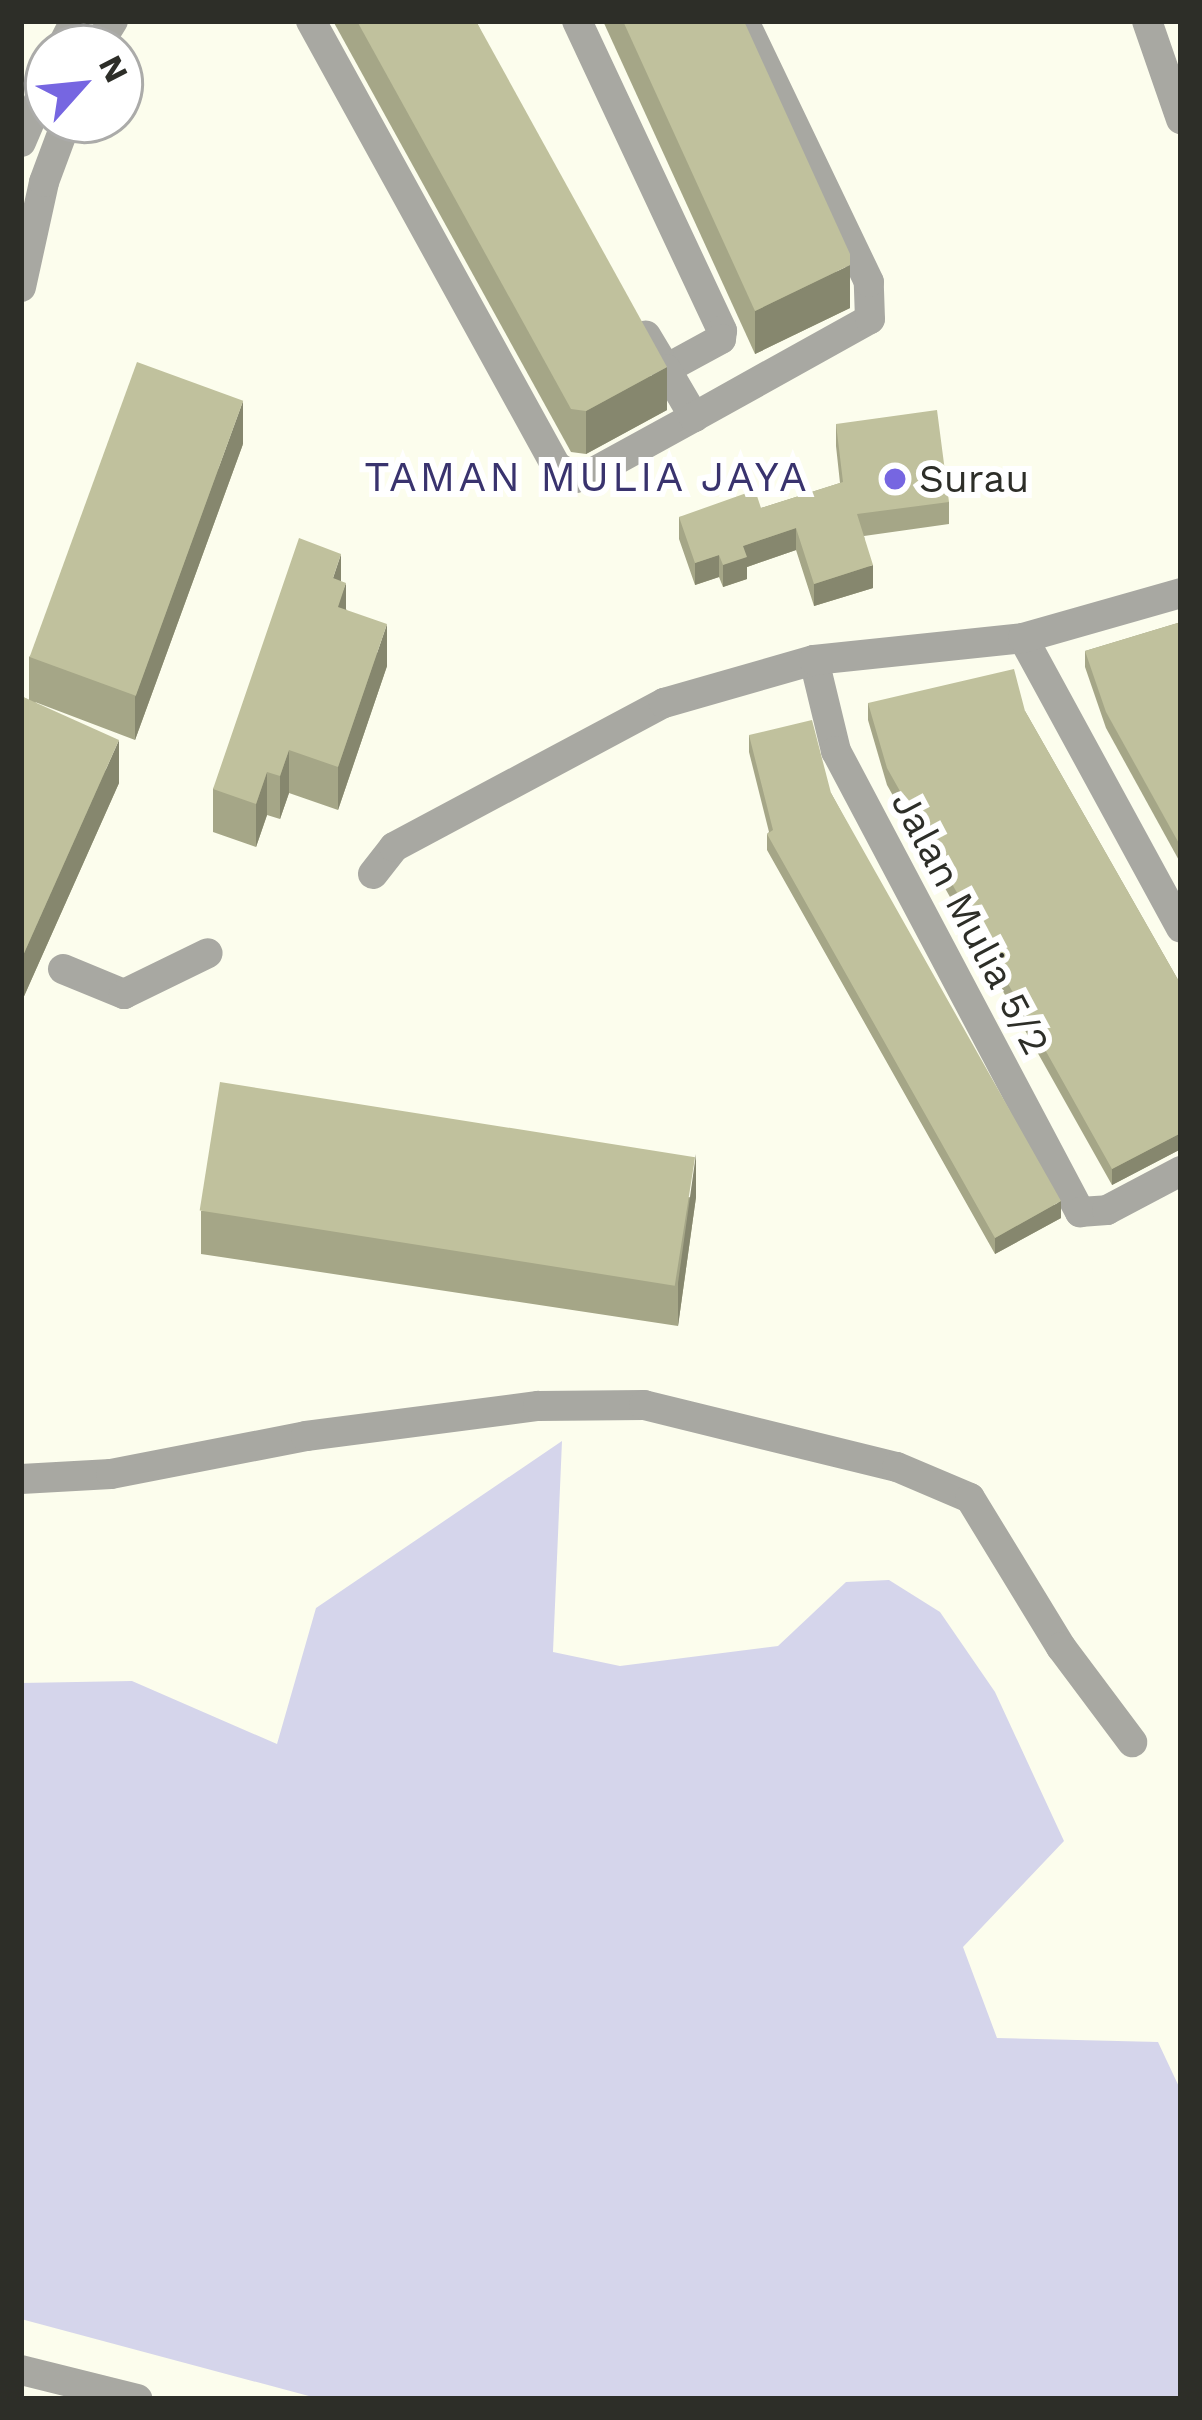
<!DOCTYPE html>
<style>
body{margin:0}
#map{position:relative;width:1202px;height:2420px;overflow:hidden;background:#fcfded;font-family:"Work Sans",sans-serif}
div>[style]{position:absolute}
.green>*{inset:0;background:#d5d5eb}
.minor>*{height:30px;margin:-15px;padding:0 15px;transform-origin:15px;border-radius:15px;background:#a8a8a2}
.wall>*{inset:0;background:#a5a687}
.shaded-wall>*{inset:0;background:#86876e}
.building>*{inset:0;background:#c0c19d;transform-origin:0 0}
.dots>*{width:33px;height:33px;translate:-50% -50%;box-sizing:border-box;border:6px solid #fff;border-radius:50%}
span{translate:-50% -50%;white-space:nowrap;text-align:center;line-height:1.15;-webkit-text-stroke:12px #fff;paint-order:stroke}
.poi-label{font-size:39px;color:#2d2e28}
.left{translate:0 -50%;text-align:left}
.street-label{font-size:39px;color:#2d2e28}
.neighbourhood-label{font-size:42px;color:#39336e;letter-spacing:3px}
.frame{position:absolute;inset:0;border:24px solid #2d2e28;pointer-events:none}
.north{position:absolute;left:24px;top:24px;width:120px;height:120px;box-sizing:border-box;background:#fff;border:3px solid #ababa9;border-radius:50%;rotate:63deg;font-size:33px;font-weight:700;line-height:48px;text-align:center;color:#2d2e28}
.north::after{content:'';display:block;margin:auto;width:42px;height:54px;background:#7666e1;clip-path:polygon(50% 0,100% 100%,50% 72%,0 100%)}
</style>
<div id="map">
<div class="green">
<div style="clip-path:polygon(562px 1441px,553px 1652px,620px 1666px,778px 1646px,846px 1582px,889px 1580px,940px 1612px,995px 1692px,1064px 1841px,963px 1947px,997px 2038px,1158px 2042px,1181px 2091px,1181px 2399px,320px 2399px,21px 2319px,21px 1683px,132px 1681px,277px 1744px,316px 1608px)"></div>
</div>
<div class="minor">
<div style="left:311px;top:21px;width:508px;rotate:61.16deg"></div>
<div style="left:556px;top:466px;width:23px;rotate:31deg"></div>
<div style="left:576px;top:478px;width:19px;rotate:-18deg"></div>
<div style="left:594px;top:472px;width:114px;rotate:-28.8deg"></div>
<div style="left:577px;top:21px;width:342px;rotate:64.9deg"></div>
<div style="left:722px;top:331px;width:8px;rotate:97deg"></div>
<div style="left:721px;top:339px;width:63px;rotate:151.4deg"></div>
<div style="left:666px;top:369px;width:39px;rotate:-121deg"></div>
<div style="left:1147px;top:21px;width:104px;rotate:70.9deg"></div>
<div style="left:61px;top:48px;width:30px;rotate:-63deg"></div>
<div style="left:96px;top:48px;width:32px;rotate:-58deg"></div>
<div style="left:21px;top:142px;width:69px;rotate:-66.8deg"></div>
<div style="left:21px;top:287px;width:107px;rotate:-77.6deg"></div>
<div style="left:44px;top:182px;width:66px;rotate:-69.6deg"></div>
<div style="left:666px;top:369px;width:56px;rotate:59.7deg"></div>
<div style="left:694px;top:417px;width:201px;rotate:-29.1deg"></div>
<div style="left:870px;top:319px;width:37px;rotate:-92deg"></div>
<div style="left:869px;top:282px;width:289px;rotate:-115.6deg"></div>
<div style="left:1023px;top:638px;width:330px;rotate:61.4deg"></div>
<div style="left:814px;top:660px;width:94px;rotate:76.4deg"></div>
<div style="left:836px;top:751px;width:522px;rotate:62.11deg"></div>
<div style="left:1080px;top:1212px;width:27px;rotate:-4deg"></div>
<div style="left:1107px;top:1210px;width:84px;rotate:-27.8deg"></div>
<div style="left:373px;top:874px;width:34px;rotate:-52deg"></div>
<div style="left:394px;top:847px;width:306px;rotate:-28.1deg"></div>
<div style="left:664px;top:703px;width:156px;rotate:-16deg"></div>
<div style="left:814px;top:660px;width:210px;rotate:-6deg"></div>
<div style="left:1023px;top:638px;width:164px;rotate:-15.9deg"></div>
<div style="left:63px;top:969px;width:66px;rotate:22.3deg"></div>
<div style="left:124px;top:994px;width:93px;rotate:-26deg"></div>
<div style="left:21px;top:1479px;width:90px;rotate:-3.2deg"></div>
<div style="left:111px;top:1474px;width:199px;rotate:-11deg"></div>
<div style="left:306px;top:1436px;width:234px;rotate:-7.4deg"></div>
<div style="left:538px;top:1406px;width:106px;rotate:-0.5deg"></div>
<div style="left:644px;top:1405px;width:260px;rotate:13.8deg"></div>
<div style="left:897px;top:1467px;width:79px;rotate:23deg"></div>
<div style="left:970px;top:1498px;width:175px;rotate:58.6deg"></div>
<div style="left:1061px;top:1647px;width:119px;rotate:53.2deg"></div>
<div style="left:21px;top:2370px;width:120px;rotate:14deg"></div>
</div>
<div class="wall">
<div style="clip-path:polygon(333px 21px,476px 21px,667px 410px,586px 454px,571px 452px)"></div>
<div style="clip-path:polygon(603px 21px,744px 21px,850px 308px,755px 354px)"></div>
<div style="clip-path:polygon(836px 424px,949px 502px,949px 524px,864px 536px,873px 588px,814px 606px,796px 550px,747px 567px,747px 579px,723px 587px,719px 577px,695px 585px,679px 539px,679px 517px,761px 508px,840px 483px,836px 446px)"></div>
<div style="clip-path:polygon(243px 444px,135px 740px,35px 702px,119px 783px,21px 1003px,21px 696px,29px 700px,29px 657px)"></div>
<div style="clip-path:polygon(341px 582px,346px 609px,387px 666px,338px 810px,289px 793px,280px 819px,267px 815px,256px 847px,213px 832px,213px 789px)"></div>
<div style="clip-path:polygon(1181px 622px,1181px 864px,1106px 728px,1085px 667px,1085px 651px)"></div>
<div style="clip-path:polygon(868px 703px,1025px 711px,1181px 985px,1181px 1149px,1112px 1185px,887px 785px,868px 720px)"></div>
<div style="clip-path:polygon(749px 735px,831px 793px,1061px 1218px,995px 1254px,767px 850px,767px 834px,769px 832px,749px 752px)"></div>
<div style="clip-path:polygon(696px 1197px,678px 1326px,201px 1254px,201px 1211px)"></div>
</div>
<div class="shaded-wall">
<div style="clip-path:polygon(850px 265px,850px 308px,755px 354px,755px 311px)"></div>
<div style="clip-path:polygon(667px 367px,667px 410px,586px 454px,586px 411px)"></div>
<div style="clip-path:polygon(243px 401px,243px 444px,135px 740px,135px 697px)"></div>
<div style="clip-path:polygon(796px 528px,796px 550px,747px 567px,747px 579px,723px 587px,723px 565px,743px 546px)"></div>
<div style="clip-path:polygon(341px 554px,341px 595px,346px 583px,346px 626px,338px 650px,333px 578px)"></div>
<div style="clip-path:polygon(719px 555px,719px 577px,695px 585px,695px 563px)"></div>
<div style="clip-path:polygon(873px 565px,873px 588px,814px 606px,814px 584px)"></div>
<div style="clip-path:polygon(387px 624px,387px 666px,338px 810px,338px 767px)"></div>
<div style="clip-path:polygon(119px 740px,119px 783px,21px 1003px,21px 960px)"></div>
<div style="clip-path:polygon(289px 750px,289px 793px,280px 819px,280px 776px)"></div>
<div style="clip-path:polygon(267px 772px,267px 815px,256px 847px,256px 804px)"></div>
<div style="clip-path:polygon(1181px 1133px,1181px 1149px,1112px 1185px,1112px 1169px)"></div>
<div style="clip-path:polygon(696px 1154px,696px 1197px,678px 1326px,678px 1283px)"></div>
<div style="clip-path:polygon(1061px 1201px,1061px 1218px,995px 1254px,995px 1238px)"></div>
</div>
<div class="building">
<div style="clip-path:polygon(357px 21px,476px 21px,667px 367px,586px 411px,571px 409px)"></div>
<div style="clip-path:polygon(623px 21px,744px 21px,850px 254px,850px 265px,755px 311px)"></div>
<div style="left:137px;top:362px;width:113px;height:314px;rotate:20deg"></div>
<div style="clip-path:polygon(937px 410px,949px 502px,857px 514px,873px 565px,814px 584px,796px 528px,743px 546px,747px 557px,723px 565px,719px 555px,695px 563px,679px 517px,755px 490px,761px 508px,843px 482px,836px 424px)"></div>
<div style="clip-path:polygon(299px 538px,341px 554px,333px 578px,346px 583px,338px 607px,387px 624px,338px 767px,289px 750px,280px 776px,267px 772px,256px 804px,213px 789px)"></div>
<div style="clip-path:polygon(1181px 622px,1181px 847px,1106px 712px,1085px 651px)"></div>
<div style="clip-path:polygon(1014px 669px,1025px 711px,1181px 985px,1181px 1133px,1112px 1169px,887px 768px,868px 703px)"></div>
<div style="clip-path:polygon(21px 696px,119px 740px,21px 960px)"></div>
<div style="clip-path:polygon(812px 720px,831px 793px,1061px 1201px,995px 1238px,767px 834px,773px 830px,749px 735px)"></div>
<div style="left:220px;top:1082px;width:481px;height:130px;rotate:9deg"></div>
</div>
<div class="dots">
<div style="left:895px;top:479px;background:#7666e1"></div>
</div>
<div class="poi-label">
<span class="left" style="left:919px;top:479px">Surau</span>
</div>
<div class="street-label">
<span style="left:970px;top:923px;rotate:62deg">Jalan Mulia 5/2</span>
</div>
<div class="neighbourhood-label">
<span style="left:587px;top:477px">TAMAN MULIA JAYA</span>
</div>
<div class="frame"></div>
<div class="north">N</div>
</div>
